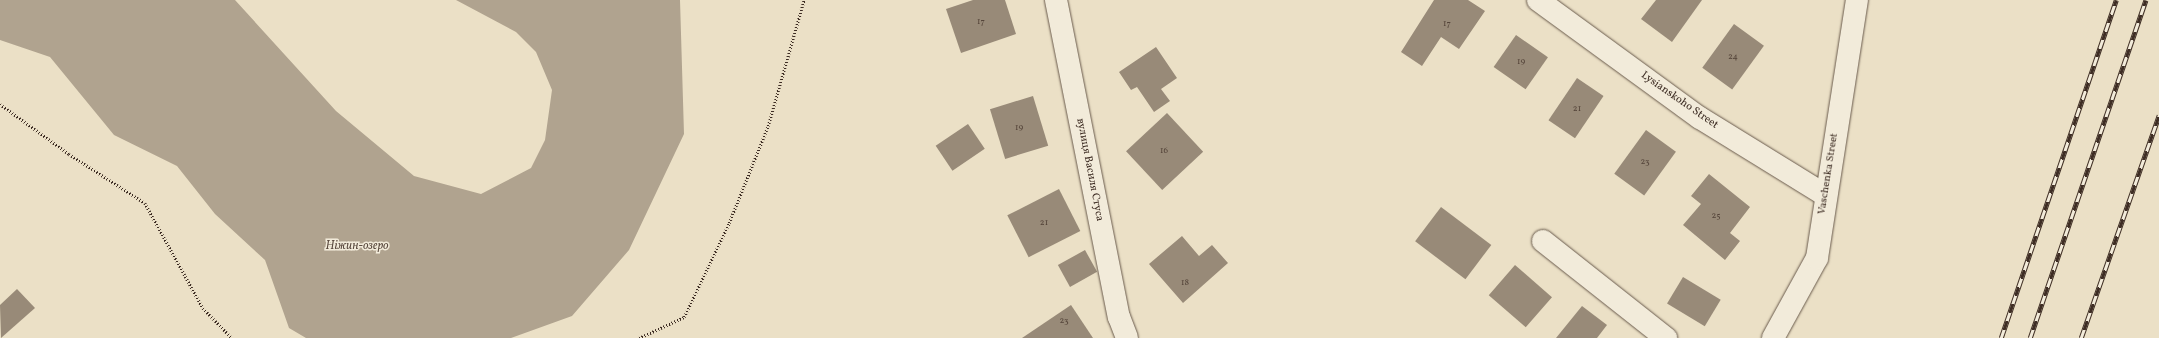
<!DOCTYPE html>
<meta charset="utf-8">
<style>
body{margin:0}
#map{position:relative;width:2159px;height:338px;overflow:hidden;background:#ebe0c6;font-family:Vollkorn,serif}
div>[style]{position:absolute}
.water>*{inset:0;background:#b0a38f}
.building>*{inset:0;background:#988a78;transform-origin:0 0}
.path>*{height:2.5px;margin-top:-1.25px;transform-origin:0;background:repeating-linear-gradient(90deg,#3e2d24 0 1px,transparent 0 3px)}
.roads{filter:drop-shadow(0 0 1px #695a4c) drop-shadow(0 0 1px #695a4c)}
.street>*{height:22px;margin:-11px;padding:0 11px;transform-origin:11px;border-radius:11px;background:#f2ebda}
.secondary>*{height:22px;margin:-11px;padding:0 11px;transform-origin:11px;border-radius:11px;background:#f2ebda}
.rail>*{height:4.5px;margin-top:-2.25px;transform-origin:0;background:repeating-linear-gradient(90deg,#f2ebda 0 9px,#3e2d24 0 18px);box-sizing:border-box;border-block:1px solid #3e2d24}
span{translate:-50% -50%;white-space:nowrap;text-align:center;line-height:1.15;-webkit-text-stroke:3px #f2ebda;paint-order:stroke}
.number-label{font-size:9px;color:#544439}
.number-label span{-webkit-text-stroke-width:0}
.street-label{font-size:11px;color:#3e2d24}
.water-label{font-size:12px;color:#5a4a3f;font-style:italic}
</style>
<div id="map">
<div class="water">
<div style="clip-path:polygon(0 0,235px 0,336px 111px,414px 176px,481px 194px,531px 168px,545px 140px,552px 90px,536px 52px,516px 32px,456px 0,680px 0,684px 134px,629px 250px,572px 316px,511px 338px,306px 338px,289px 328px,265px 260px,215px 214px,177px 166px,114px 135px,50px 57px,0 40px)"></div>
</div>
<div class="building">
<div style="clip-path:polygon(973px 0,1005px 0,1016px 34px,961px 53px,946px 9px)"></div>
<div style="clip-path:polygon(1434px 0,1468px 0,1485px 11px,1459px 49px,1441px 37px,1422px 66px,1401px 52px)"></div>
<div style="clip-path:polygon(1656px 0,1702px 0,1672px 42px,1641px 19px)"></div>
<div style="left:1734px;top:24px;width:37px;height:54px;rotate:36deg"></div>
<div style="left:1516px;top:35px;width:39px;height:39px;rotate:35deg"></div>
<div style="clip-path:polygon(1156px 47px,1177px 78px,1161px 89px,1170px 101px,1154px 112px,1137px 87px,1131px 90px,1119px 72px)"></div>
<div style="left:1577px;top:78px;width:32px;height:51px;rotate:34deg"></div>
<div style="left:1033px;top:96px;width:52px;height:45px;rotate:73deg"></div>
<div style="left:1167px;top:113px;width:53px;height:56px;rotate:47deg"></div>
<div style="left:968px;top:124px;width:30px;height:39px;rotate:56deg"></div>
<div style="left:1646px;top:130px;width:37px;height:54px;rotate:36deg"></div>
<div style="clip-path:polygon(1709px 174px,1750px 207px,1730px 233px,1740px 241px,1725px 260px,1683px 225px,1701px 204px,1691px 196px)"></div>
<div style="left:1059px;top:189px;width:47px;height:58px;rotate:63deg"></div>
<div style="left:1441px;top:207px;width:63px;height:43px;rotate:37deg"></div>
<div style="clip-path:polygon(1182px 236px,1199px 256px,1212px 245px,1228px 263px,1183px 303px,1149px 264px)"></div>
<div style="left:1085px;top:250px;width:25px;height:31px;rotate:61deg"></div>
<div style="left:1515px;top:265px;width:49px;height:40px;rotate:41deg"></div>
<div style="left:1683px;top:277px;width:44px;height:31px;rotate:31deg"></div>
<div style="clip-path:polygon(17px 289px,35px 308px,1px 338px,0 305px)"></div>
<div style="clip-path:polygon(1071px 305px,1093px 338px,1022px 338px)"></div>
<div style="clip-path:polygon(1582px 306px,1607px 325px,1597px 338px,1556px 338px)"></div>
</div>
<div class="path">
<div style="left:0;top:104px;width:85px;rotate:35.9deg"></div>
<div style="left:69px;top:154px;width:90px;rotate:32.8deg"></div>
<div style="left:145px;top:203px;width:120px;rotate:61.1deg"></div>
<div style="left:203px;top:308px;width:42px;rotate:46deg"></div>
<div style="left:639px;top:338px;width:50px;rotate:-25deg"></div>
<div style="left:684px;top:317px;width:104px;rotate:-64.4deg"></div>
<div style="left:729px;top:223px;width:105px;rotate:-68.1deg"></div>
<div style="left:768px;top:126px;width:131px;rotate:-74.1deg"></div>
</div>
<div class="roads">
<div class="street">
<div style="left:1056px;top:0;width:323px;rotate:78.8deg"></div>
<div style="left:1119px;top:317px;width:22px;rotate:69deg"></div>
<div style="left:1538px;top:0;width:200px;rotate:36.1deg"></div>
<div style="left:1700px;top:118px;width:147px;rotate:31.6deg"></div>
<div style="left:1543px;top:241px;width:157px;rotate:38.3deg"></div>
</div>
<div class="secondary">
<div style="left:1773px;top:338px;width:91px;rotate:-61.2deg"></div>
<div style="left:1817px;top:258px;width:261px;rotate:-81.2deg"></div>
</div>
</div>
<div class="rail">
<div style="left:2001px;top:338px;width:357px;rotate:-71.2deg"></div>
<div style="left:2030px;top:338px;width:357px;rotate:-71.1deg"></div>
<div style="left:2081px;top:338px;width:236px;rotate:-70.7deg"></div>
</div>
<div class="number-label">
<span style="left:981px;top:22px">17</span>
<span style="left:1447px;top:24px">17</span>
<span style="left:1733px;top:57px">24</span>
<span style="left:1521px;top:62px">19</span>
<span style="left:1577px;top:109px">21</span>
<span style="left:1019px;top:128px">19</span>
<span style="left:1164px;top:151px">16</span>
<span style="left:1645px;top:162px">23</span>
<span style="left:1716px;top:216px">25</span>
<span style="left:1044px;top:223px">21</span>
<span style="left:1185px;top:283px">18</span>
<span style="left:1064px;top:321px">23</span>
</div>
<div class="street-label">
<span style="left:1679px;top:101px;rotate:35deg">Lysianskoho Street</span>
<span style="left:1089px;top:170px;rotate:79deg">вулиця Василя Стуса</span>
<span style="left:1829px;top:174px;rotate:-81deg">Vaschenka Street</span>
</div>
<div class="water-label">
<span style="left:357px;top:247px">Ніжин-озеро</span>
</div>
</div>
